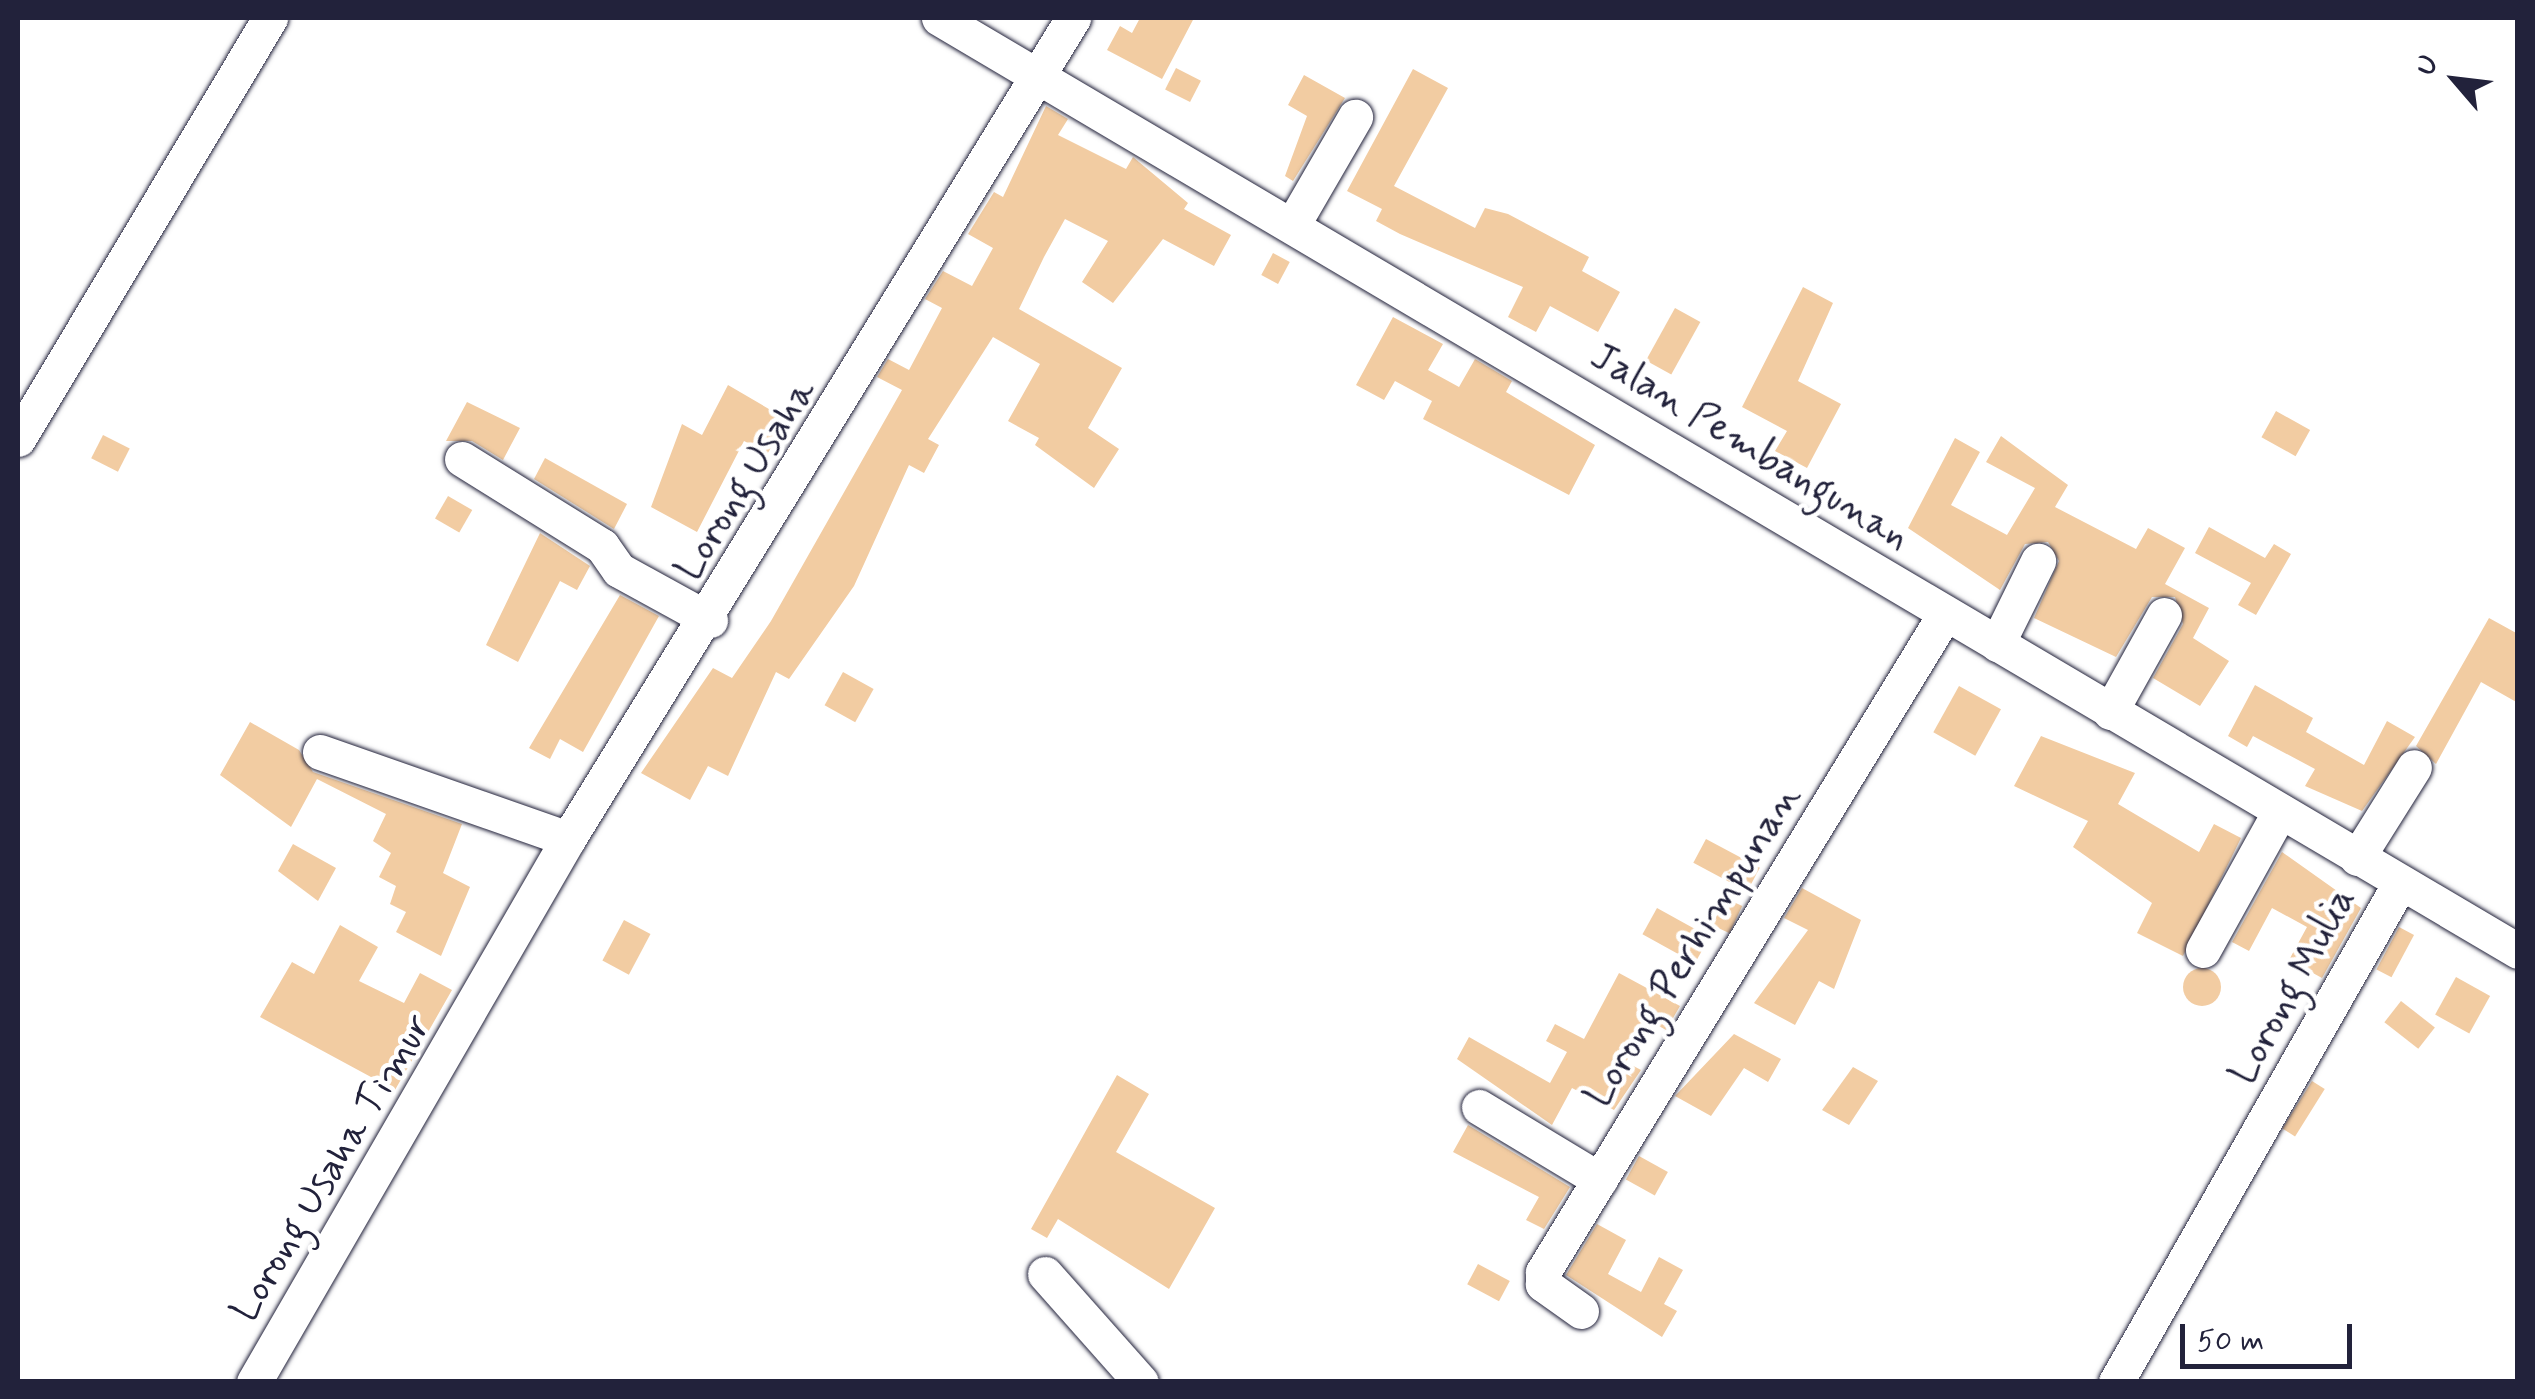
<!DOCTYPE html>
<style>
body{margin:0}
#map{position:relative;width:2535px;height:1399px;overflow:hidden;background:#fff;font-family:Mynerve,sans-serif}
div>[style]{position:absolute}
.building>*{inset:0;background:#f2cca2;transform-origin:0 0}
.round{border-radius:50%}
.roads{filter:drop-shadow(0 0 2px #22223b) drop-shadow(0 0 2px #22223b)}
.minor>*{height:35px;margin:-17.5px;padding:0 17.5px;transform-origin:17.5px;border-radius:17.5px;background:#fff}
span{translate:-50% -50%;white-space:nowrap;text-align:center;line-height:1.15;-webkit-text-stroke:9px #fff;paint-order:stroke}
.street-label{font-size:40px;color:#22223b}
.frame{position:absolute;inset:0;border:20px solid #22223b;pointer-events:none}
.north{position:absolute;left:2405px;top:30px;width:100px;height:100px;-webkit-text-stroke:8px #fff;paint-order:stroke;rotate:298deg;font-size:28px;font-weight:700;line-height:40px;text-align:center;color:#22223b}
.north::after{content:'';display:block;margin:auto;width:35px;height:45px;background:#22223b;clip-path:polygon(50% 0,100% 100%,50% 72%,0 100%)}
.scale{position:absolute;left:2180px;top:1324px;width:172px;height:45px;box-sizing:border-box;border:5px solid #22223b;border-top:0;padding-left:12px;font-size:30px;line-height:35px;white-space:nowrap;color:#22223b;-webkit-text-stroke:8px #fff;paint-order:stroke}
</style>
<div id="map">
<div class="building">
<div style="clip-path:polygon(1140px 18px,1194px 18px,1162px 79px,1107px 50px,1120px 26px,1132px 33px)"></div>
<div style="left:1176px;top:68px;width:28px;height:24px;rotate:27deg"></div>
<div style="clip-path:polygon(1413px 69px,1448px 88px,1394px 186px,1475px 228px,1485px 208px,1508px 214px,1589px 257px,1582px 271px,1620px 292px,1598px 332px,1550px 306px,1536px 332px,1508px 317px,1523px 287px,1400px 234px,1376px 221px,1382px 209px,1347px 191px)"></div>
<div style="clip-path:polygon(1304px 75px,1345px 98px,1293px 181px,1285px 176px,1307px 116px,1288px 105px)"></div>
<div style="clip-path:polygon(1046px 106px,1068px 119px,1058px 135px,1126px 169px,1133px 157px,1188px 203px,1184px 209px,1231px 235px,1214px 266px,1163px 239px,1113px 303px,1082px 282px,1108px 241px,1065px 219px,1044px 257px,1019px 309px,1122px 368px,1088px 428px,1119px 449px,1094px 488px,1035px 445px,1039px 438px,1008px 421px,1040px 364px,993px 337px,928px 439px,939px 445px,924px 473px,909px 465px,854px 586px,789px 679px,776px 672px,728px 776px,708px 766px,690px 800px,641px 773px,713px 668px,732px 678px,771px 621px,902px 390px,877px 377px,888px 359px,909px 370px,942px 308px,925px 299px,943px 271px,972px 286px,993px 248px,968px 234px,994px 192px,1003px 197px)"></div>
<div style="left:1273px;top:253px;width:19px;height:25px;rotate:28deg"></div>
<div style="clip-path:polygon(1803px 287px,1833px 303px,1798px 381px,1841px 404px,1807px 468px,1775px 451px,1787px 431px,1742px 407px)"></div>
<div style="left:1675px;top:308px;width:29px;height:60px;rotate:29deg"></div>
<div style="clip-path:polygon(1393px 317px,1443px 344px,1428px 370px,1459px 387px,1475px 359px,1512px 381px,1506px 392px,1595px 445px,1569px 495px,1423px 419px,1432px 401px,1395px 381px,1384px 400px,1356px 385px)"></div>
<div style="clip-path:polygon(728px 385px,786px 419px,768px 453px,744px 441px,697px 532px,651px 507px,682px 424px,702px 435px)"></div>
<div style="clip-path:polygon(467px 402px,520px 428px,503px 460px,472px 441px,446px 441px)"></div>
<div style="left:2276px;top:411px;width:39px;height:30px;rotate:29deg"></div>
<div style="left:103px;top:435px;width:30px;height:26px;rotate:27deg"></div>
<div style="clip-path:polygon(2001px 436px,2068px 485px,2055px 507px,2136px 549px,2148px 528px,2185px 548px,2165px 584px,2209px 608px,2193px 638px,2229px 661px,2200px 706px,2153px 678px,2183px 624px,2175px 597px,2152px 597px,2116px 657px,2034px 618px,2059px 561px,2048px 542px,2025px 544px,2000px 590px,1908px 528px,1955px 438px,1980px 452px,1951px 505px,2007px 535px,2035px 488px,1986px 462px)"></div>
<div style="clip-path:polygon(545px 458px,627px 504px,614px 529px,534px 479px)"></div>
<div style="left:448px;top:496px;width:28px;height:26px;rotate:30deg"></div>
<div style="clip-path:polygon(2209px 527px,2265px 558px,2274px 544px,2291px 554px,2256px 615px,2238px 605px,2251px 583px,2195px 553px)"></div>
<div style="clip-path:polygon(540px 533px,590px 566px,577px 590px,560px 581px,518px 662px,486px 645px)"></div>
<div style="clip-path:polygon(620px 595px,659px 616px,583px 752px,560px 739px,550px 759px,529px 748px)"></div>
<div style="clip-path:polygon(2489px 618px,2518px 634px,2518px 703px,2481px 682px,2436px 764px,2416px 746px)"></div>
<div style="left:843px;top:672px;width:35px;height:38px;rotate:29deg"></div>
<div style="clip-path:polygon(2255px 685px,2313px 718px,2306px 732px,2364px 765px,2387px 721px,2415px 737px,2362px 811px,2305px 786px,2315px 769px,2253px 736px,2247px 747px,2228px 736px)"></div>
<div style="left:1959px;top:686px;width:48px;height:53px;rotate:29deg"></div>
<div style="clip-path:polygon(250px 722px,299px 750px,313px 772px,462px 824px,443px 873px,470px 887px,441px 956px,396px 932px,406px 912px,390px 904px,396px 886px,379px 877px,391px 853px,373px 841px,386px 814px,317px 779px,291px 827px,220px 775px)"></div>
<div style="clip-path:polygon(2041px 736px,2135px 773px,2118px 804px,2199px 852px,2214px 824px,2241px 838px,2183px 956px,2137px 933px,2152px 903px,2073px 847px,2088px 821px,2014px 786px)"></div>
<div style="left:1706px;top:839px;width:61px;height:27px;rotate:28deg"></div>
<div style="clip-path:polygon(293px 844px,336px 868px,318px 901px,278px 871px)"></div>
<div style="clip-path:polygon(2282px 852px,2361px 908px,2322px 978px,2289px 960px,2307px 927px,2272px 908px,2249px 951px,2232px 942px)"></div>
<div style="clip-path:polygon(1802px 888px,1861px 920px,1834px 989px,1819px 981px,1795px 1025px,1754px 1003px,1808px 930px,1784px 918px)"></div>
<div style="left:1725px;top:898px;width:19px;height:30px;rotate:25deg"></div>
<div style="left:1657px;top:908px;width:60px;height:30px;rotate:29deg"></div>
<div style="left:624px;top:920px;width:30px;height:46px;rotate:28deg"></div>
<div style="clip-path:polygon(340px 925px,378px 947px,359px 981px,404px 1003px,420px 973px,452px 990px,395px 1090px,260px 1017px,292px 962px,314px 974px)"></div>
<div style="left:2399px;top:927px;width:17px;height:48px;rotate:28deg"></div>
<div class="round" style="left:2183px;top:968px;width:38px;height:38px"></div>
<div style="clip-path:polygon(1619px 973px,1680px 1006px,1666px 1030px,1648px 1020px,1626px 1062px,1641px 1070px,1614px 1110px,1572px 1088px,1552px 1125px,1457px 1059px,1469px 1037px,1550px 1083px,1567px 1052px,1546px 1041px,1555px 1024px,1584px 1039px)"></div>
<div style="left:2456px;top:977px;width:39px;height:43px;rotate:29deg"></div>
<div style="left:2401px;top:1001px;width:43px;height:27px;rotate:38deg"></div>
<div style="clip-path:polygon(1734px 1034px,1781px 1059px,1768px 1082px,1744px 1068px,1711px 1116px,1675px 1096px)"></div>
<div style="clip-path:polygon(1853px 1067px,1878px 1081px,1849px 1125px,1822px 1110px)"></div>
<div style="clip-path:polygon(1117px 1075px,1149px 1094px,1116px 1152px,1215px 1208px,1169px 1289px,1058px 1219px,1047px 1238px,1031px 1229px)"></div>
<div style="left:2312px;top:1081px;width:15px;height:56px;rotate:32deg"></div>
<div style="clip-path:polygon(1468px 1125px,1570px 1187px,1544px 1229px,1526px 1220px,1539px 1197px,1453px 1152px)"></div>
<div style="left:1639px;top:1156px;width:33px;height:27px;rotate:29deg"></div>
<div style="clip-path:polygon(1597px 1224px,1626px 1240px,1608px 1274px,1641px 1292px,1659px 1257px,1683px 1270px,1664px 1304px,1677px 1311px,1662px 1337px,1566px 1275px)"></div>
<div style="left:1478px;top:1264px;width:36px;height:23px;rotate:28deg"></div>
</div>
<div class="roads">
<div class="minor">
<div style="left:939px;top:18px;width:1834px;rotate:30.58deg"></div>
<div style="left:1293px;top:224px;width:124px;rotate:-59.9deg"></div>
<div style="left:18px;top:439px;width:491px;rotate:-59.1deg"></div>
<div style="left:462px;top:459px;width:165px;rotate:31.9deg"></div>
<div style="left:602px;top:546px;width:29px;rotate:55deg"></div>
<div style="left:619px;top:570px;width:104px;rotate:28.8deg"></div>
<div style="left:1997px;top:644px;width:93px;rotate:-63.7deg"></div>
<div style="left:2110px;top:712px;width:111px;rotate:-60.9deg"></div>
<div style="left:320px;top:752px;width:263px;rotate:19.3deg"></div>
<div style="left:2357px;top:858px;width:107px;rotate:-57.9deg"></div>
<div style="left:2203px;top:950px;width:159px;rotate:-61deg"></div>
<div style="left:1479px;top:1107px;width:141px;rotate:31.1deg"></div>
<div style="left:1045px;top:1274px;width:144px;rotate:48.4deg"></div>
<div style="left:1581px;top:1311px;width:47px;rotate:-144.6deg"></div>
<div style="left:1543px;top:1284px;width:12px;rotate:-90deg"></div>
<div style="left:1543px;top:1272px;width:771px;rotate:-58.58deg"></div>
<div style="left:254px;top:1382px;width:627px;rotate:-59.96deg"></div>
<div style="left:568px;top:839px;width:964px;rotate:-58.4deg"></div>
<div style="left:2116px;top:1382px;width:574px;rotate:-60.35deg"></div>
</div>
</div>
<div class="street-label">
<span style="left:1750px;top:447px;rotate:31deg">Jalan Pembangunan</span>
<span style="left:746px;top:480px;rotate:-58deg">Lorong Usaha</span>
<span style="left:1693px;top:946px;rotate:-58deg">Lorong Perhimpunan</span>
<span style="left:2293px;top:986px;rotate:-61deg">Lorong Mulia</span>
<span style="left:332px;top:1168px;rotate:-59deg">Lorong Usaha Timur</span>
</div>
<div class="frame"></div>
<div class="north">U</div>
<div class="scale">50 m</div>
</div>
